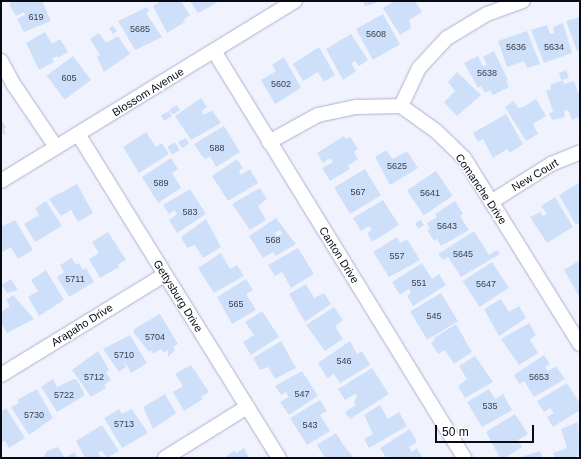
<!DOCTYPE html>
<style>
body{margin:0}
#map{position:relative;width:581px;height:459px;overflow:hidden;background:#f0f3fe;font-family:Helvetica,sans-serif}
div>[style]{position:absolute}
.building>*{inset:0;background:#cee0f9;transform-origin:0 0}
.roads{filter:drop-shadow(0 0 1px #abb1cc) drop-shadow(0 0 1px #abb1cc)}
.minor>*{height:14px;margin:-7px;padding:0 7px;transform-origin:7px;border-radius:7px;background:#fff}
span{translate:-50% -50%;white-space:nowrap;text-align:center;line-height:1.15;-webkit-text-stroke:3px #fff;paint-order:stroke}
.number-label{font-size:9px;color:#3a404d}
.number-label span{-webkit-text-stroke-width:0}
.street-label{font-size:11px;color:#090b14}
.frame{position:absolute;inset:0;border:2px solid #090b14;pointer-events:none}
.scale{position:absolute;left:435px;top:425px;width:99px;height:18px;box-sizing:border-box;border:2px solid #090b14;border-top:0;padding-left:5px;font-size:12px;line-height:14px;white-space:nowrap;color:#090b14;-webkit-text-stroke:3px #fff;paint-order:stroke}
</style>
<div id="map">
<div class="building">
<div style="clip-path:polygon(14px 1px,42px 1px,51px 21px,24px 32px,17px 19px,25px 15px,24px 12px,16px 16px,9px 4px)"></div>
<div style="clip-path:polygon(161px 1px,181px 1px,190px 15px,184px 20px,185px 22px,167px 33px,153px 6px)"></div>
<div style="clip-path:polygon(190px 1px,220px 1px,198px 13px)"></div>
<div style="clip-path:polygon(363px 1px,374px 1px,376px 3px,365px 6px)"></div>
<div style="clip-path:polygon(395px 1px,415px 1px,422px 12px,409px 20px,411px 28px,400px 35px,383px 8px)"></div>
<div style="clip-path:polygon(147px 7px,149px 11px,146px 13px,162px 37px,135px 50px,118px 21px)"></div>
<div style="left:383px;top:14px;width:35px;height:31px;rotate:61deg"></div>
<div style="clip-path:polygon(580px 17px,580px 50px,577px 51px,566px 21px)"></div>
<div style="clip-path:polygon(563px 23px,572px 53px,544px 63px,531px 30px,547px 25px,550px 34px,554px 33px,553px 27px)"></div>
<div style="clip-path:polygon(113px 26px,117px 31px,113px 34px,109px 28px)"></div>
<div style="clip-path:polygon(527px 31px,540px 64px,527px 68px,524px 61px,507px 67px,498px 41px)"></div>
<div style="clip-path:polygon(45px 32px,52px 44px,60px 39px,68px 52px,58px 58px,57px 56px,52px 59px,54px 62px,39px 70px,26px 43px)"></div>
<div style="clip-path:polygon(99px 33px,106px 43px,118px 36px,130px 54px,104px 72px,97px 57px,100px 55px,90px 39px)"></div>
<div style="clip-path:polygon(351px 34px,368px 60px,359px 66px,355px 61px,351px 63px,356px 71px,343px 80px,326px 49px)"></div>
<div style="clip-path:polygon(319px 47px,335px 75px,324px 82px,318px 72px,303px 81px,293px 64px)"></div>
<div style="clip-path:polygon(494px 51px,508px 80px,506px 81px,509px 87px,493px 95px,490px 90px,485px 93px,481px 86px,478px 88px,464px 63px,478px 56px,483px 66px,487px 65px,483px 57px)"></div>
<div style="left:73px;top:56px;width:30px;height:33px;rotate:53deg"></div>
<div style="clip-path:polygon(284px 57px,301px 88px,275px 104px,261px 80px,276px 71px,272px 65px)"></div>
<div style="clip-path:polygon(566px 70px,569px 78px,561px 80px,559px 73px)"></div>
<div style="clip-path:polygon(457px 72px,481px 95px,457px 116px,444px 102px,455px 91px,448px 82px)"></div>
<div style="clip-path:polygon(563px 80px,564px 84px,574px 81px,580px 98px,580px 117px,572px 120px,568px 110px,564px 111px,565px 117px,552px 120px,549px 113px,553px 112px,546px 91px,551px 89px,550px 85px)"></div>
<div style="clip-path:polygon(201px 98px,207px 107px,202px 111px,204px 115px,212px 110px,221px 123px,191px 140px,175px 116px)"></div>
<div style="clip-path:polygon(536px 99px,546px 116px,533px 124px,538px 134px,526px 141px,505px 107px,514px 101px,518px 108px,523px 107px)"></div>
<div style="left:177px;top:105px;width:6px;height:9px;rotate:59deg"></div>
<div style="clip-path:polygon(169px 111px,172px 116px,164px 121px,161px 115px)"></div>
<div style="clip-path:polygon(506px 114px,523px 144px,510px 153px,507px 149px,493px 158px,483px 139px,478px 142px,473px 133px)"></div>
<div style="clip-path:polygon(1px 120px,6px 127px,4px 129px,6px 133px,3px 135px)"></div>
<div style="clip-path:polygon(224px 126px,240px 152px,216px 167px,210px 156px,205px 159px,201px 155px,194px 144px)"></div>
<div style="clip-path:polygon(146px 132px,156px 147px,162px 143px,169px 154px,139px 173px,123px 147px)"></div>
<div style="clip-path:polygon(344px 136px,346px 139px,350px 137px,358px 149px,354px 152px,358px 159px,348px 166px,350px 169px,330px 181px,322px 168px,333px 162px,330px 158px,323px 163px,317px 153px)"></div>
<div style="clip-path:polygon(186px 138px,189px 144px,182px 148px,178px 142px)"></div>
<div style="left:175px;top:142px;width:9px;height:9px;rotate:58deg"></div>
<div style="clip-path:polygon(386px 150px,393px 159px,407px 151px,418px 168px,390px 185px,375px 157px)"></div>
<div style="clip-path:polygon(171px 158px,178px 169px,172px 173px,181px 188px,158px 203px,142px 177px)"></div>
<div style="clip-path:polygon(237px 159px,243px 168px,239px 171px,241px 175px,250px 169px,258px 183px,228px 201px,212px 176px)"></div>
<div style="left:365px;top:169px;width:31px;height:36px;rotate:59deg"></div>
<div style="left:436px;top:171px;width:30px;height:35px;rotate:56deg"></div>
<div style="clip-path:polygon(580px 182px,580px 223px,576px 225px,559px 195px)"></div>
<div style="clip-path:polygon(77px 184px,93px 213px,78px 222px,71px 210px,61px 216px,49px 199px)"></div>
<div style="clip-path:polygon(260px 188px,267px 199px,258px 206px,266px 220px,250px 230px,232px 204px)"></div>
<div style="clip-path:polygon(190px 189px,206px 214px,177px 233px,169px 220px,177px 214px,174px 210px,169px 214px,163px 205px)"></div>
<div style="clip-path:polygon(555px 197px,573px 227px,547px 243px,530px 217px,540px 212px,543px 216px,547px 214px,541px 206px)"></div>
<div style="clip-path:polygon(383px 200px,399px 225px,372px 242px,367px 233px,372px 230px,369px 226px,361px 231px,353px 218px)"></div>
<div style="clip-path:polygon(46px 201px,62px 226px,35px 242px,24px 224px,39px 215px,35px 208px)"></div>
<div style="clip-path:polygon(455px 201px,463px 214px,460px 216px,469px 230px,441px 246px,437px 239px,434px 241px,427px 230px,430px 229px,427px 223px,437px 217px,435px 214px)"></div>
<div style="clip-path:polygon(evenodd,276px 218px,296px 244px,276px 256px,273px 252px,263px 258px,249px 236px,276px 218px,280px 230px,282px 234px,277px 237px,275px 233px,280px 230px)"></div>
<div style="clip-path:polygon(206px 219px,221px 247px,203px 258px,195px 245px,187px 248px,181px 237px)"></div>
<div style="clip-path:polygon(15px 220px,33px 250px,18px 259px,11px 247px,1px 253px,1px 227px)"></div>
<div style="left:421px;top:220px;width:6px;height:7px;rotate:59deg"></div>
<div style="clip-path:polygon(474px 231px,489px 255px,497px 250px,500px 254px,461px 277px,448px 257px,443px 260px,438px 254px)"></div>
<div style="clip-path:polygon(108px 232px,126px 260px,118px 264px,119px 267px,100px 278px,89px 259px,99px 253px,92px 242px)"></div>
<div style="clip-path:polygon(397px 237px,400px 243px,407px 239px,420px 260px,389px 277px,373px 252px)"></div>
<div style="clip-path:polygon(298px 248px,314px 274px,291px 288px,282px 272px,275px 276px,268px 265px)"></div>
<div style="clip-path:polygon(221px 253px,230px 269px,237px 265px,244px 276px,214px 293px,198px 268px)"></div>
<div style="clip-path:polygon(72px 258px,76px 265px,79px 263px,83px 270px,86px 268px,94px 282px,69px 297px,57px 277px,64px 272px,60px 265px)"></div>
<div style="clip-path:polygon(580px 260px,580px 298px,564px 270px)"></div>
<div style="left:492px;top:262px;width:31px;height:35px;rotate:57deg"></div>
<div style="clip-path:polygon(422px 263px,432px 279px,439px 274px,446px 285px,413px 306px,407px 296px,411px 293px,409px 289px,400px 295px,392px 282px)"></div>
<div style="clip-path:polygon(46px 270px,64px 300px,39px 316px,28px 297px,38px 291px,31px 280px)"></div>
<div style="clip-path:polygon(11px 279px,18px 290px,7px 293px,2px 285px)"></div>
<div style="clip-path:polygon(246px 279px,253px 290px,246px 294px,256px 310px,232px 324px,217px 297px)"></div>
<div style="clip-path:polygon(306px 284px,314px 298px,324px 293px,331px 304px,305px 322px,289px 294px)"></div>
<div style="left:441px;top:293px;width:33px;height:36px;rotate:59deg"></div>
<div style="clip-path:polygon(13px 295px,34px 319px,7px 333px,1px 323px,1px 312px,10px 306px,6px 300px)"></div>
<div style="clip-path:polygon(501px 299px,509px 312px,519px 306px,526px 318px,499px 336px,484px 309px)"></div>
<div style="clip-path:polygon(334px 307px,343px 320px,335px 326px,343px 339px,325px 351px,306px 325px)"></div>
<div style="clip-path:polygon(262px 311px,279px 337px,251px 355px,243px 342px,254px 335px,245px 322px)"></div>
<div style="clip-path:polygon(160px 314px,178px 344px,173px 347px,175px 350px,168px 357px,168px 350px,163px 353px,161px 349px,153px 354px,151px 350px,149px 352px,134px 333px,134px 329px)"></div>
<div style="clip-path:polygon(529px 323px,536px 335px,530px 340px,538px 353px,519px 365px,501px 339px)"></div>
<div style="clip-path:polygon(456px 324px,472px 352px,454px 364px,445px 350px,438px 354px,431px 343px,435px 340px,434px 338px)"></div>
<div style="clip-path:polygon(130px 335px,147px 363px,131px 373px,124px 361px,126px 367px,119px 372px,103px 349px)"></div>
<div style="clip-path:polygon(281px 341px,296px 368px,275px 379px,268px 367px,260px 370px,253px 358px)"></div>
<div style="clip-path:polygon(350px 341px,357px 354px,362px 351px,370px 365px,340px 383px,334px 374px,327px 378px,318px 363px)"></div>
<div style="clip-path:polygon(98px 351px,109px 370px,106px 372px,111px 380px,104px 385px,106px 388px,91px 397px,72px 370px)"></div>
<div style="clip-path:polygon(544px 355px,550px 364px,545px 367px,548px 371px,556px 366px,565px 379px,534px 397px,524px 381px,519px 384px,514px 375px)"></div>
<div style="clip-path:polygon(475px 356px,493px 382px,465px 398px,458px 386px,467px 379px,459px 366px)"></div>
<div style="clip-path:polygon(191px 365px,209px 392px,201px 397px,203px 399px,184px 411px,173px 392px,183px 386px,175px 374px)"></div>
<div style="clip-path:polygon(372px 368px,389px 394px,350px 419px,345px 412px,356px 405px,354px 402px,357px 396px,355px 394px,345px 400px,338px 389px)"></div>
<div style="clip-path:polygon(302px 371px,318px 396px,289px 415px,280px 402px,289px 397px,286px 392px,281px 395px,275px 386px)"></div>
<div style="clip-path:polygon(53px 379px,57px 387px,74px 379px,77px 380px,84px 393px,84px 396px,57px 412px,41px 387px)"></div>
<div style="clip-path:polygon(567px 383px,580px 404px,580px 410px,553px 427px,547px 417px,554px 413px,550px 408px,544px 412px,537px 401px)"></div>
<div style="clip-path:polygon(37px 389px,53px 418px,29px 435px,11px 407px,19px 403px,17px 400px)"></div>
<div style="clip-path:polygon(489px 389px,495px 399px,503px 394px,512px 410px,482px 427px,467px 402px)"></div>
<div style="clip-path:polygon(165px 394px,176px 413px,153px 429px,143px 407px)"></div>
<div style="clip-path:polygon(320px 400px,327px 411px,320px 415px,330px 431px,307px 445px,290px 418px)"></div>
<div style="clip-path:polygon(380px 405px,388px 419px,399px 412px,407px 426px,369px 448px,364px 439px,373px 434px,364px 415px)"></div>
<div style="clip-path:polygon(6px 408px,25px 438px,9px 448px,5px 441px,1px 443px,1px 412px)"></div>
<div style="clip-path:polygon(119px 409px,122px 414px,132px 409px,148px 433px,122px 448px,104px 418px)"></div>
<div style="clip-path:polygon(515px 414px,528px 434px,518px 440px,522px 447px,505px 458px,500px 458px,486px 432px)"></div>
<div style="clip-path:polygon(578px 422px,580px 455px,573px 458px,555px 458px,553px 453px,567px 448px,561px 429px)"></div>
<div style="clip-path:polygon(102px 425px,119px 451px,107px 458px,102px 451px,98px 453px,102px 458px,85px 458px,76px 441px)"></div>
<div style="clip-path:polygon(410px 429px,417px 442px,409px 447px,412px 452px,417px 448px,423px 458px,386px 458px,380px 448px)"></div>
<div style="clip-path:polygon(336px 433px,344px 446px,354px 458px,325px 458px,317px 445px)"></div>
<div style="clip-path:polygon(58px 447px,65px 458px,74px 452px,78px 458px,43px 458px,47px 451px)"></div>
<div style="clip-path:polygon(244px 448px,249px 458px,224px 458px,235px 450px,236px 453px)"></div>
<div style="clip-path:polygon(540px 451px,543px 458px,518px 458px)"></div>
</div>
<div class="roads">
<div class="minor">
<div style="left:214px;top:51px;width:478px;rotate:58.4deg"></div>
<div style="left:1px;top:61px;width:27px;rotate:62deg"></div>
<div style="left:14px;top:85px;width:75px;rotate:55.9deg"></div>
<div style="left:401px;top:106px;width:42px;rotate:-64.7deg"></div>
<div style="left:419px;top:68px;width:41px;rotate:-47deg"></div>
<div style="left:447px;top:38px;width:47px;rotate:-31deg"></div>
<div style="left:487px;top:14px;width:38px;rotate:-20deg"></div>
<div style="left:78px;top:134px;width:381px;rotate:58.2deg"></div>
<div style="left:269px;top:142px;width:56px;rotate:-28.9deg"></div>
<div style="left:318px;top:115px;width:40px;rotate:-12deg"></div>
<div style="left:357px;top:107px;width:44px;rotate:-1.3deg"></div>
<div style="left:401px;top:106px;width:43px;rotate:35.5deg"></div>
<div style="left:436px;top:131px;width:39px;rotate:44deg"></div>
<div style="left:464px;top:158px;width:219px;rotate:58.1deg"></div>
<div style="left:1px;top:181px;width:345px;rotate:-31.5deg"></div>
<div style="left:491px;top:202px;width:71px;rotate:-32.3deg"></div>
<div style="left:551px;top:164px;width:31px;rotate:-22deg"></div>
<div style="left:1px;top:375px;width:191px;rotate:-31.5deg"></div>
<div style="left:165px;top:458px;width:97px;rotate:-31.9deg"></div>
</div>
</div>
<div class="number-label">
<span style="left:36px;top:17px">619</span>
<span style="left:140px;top:29px">5685</span>
<span style="left:376px;top:34px">5608</span>
<span style="left:516px;top:47px">5636</span>
<span style="left:554px;top:47px">5634</span>
<span style="left:487px;top:73px">5638</span>
<span style="left:69px;top:78px">605</span>
<span style="left:281px;top:84px">5602</span>
<span style="left:217px;top:148px">588</span>
<span style="left:397px;top:166px">5625</span>
<span style="left:161px;top:183px">589</span>
<span style="left:358px;top:192px">567</span>
<span style="left:430px;top:193px">5641</span>
<span style="left:190px;top:212px">583</span>
<span style="left:447px;top:226px">5643</span>
<span style="left:273px;top:240px">568</span>
<span style="left:463px;top:254px">5645</span>
<span style="left:397px;top:256px">557</span>
<span style="left:75px;top:279px">5711</span>
<span style="left:419px;top:283px">551</span>
<span style="left:486px;top:284px">5647</span>
<span style="left:236px;top:304px">565</span>
<span style="left:434px;top:316px">545</span>
<span style="left:155px;top:337px">5704</span>
<span style="left:124px;top:355px">5710</span>
<span style="left:344px;top:361px">546</span>
<span style="left:94px;top:377px">5712</span>
<span style="left:539px;top:377px">5653</span>
<span style="left:302px;top:394px">547</span>
<span style="left:64px;top:395px">5722</span>
<span style="left:490px;top:406px">535</span>
<span style="left:34px;top:415px">5730</span>
<span style="left:124px;top:424px">5713</span>
<span style="left:310px;top:425px">543</span>
</div>
<div class="street-label">
<span style="left:148px;top:92px;rotate:-32deg">Blossom Avenue</span>
<span style="left:535px;top:175px;rotate:-31deg">New Court</span>
<span style="left:481px;top:189px;rotate:56deg">Comanche Drive</span>
<span style="left:339px;top:255px;rotate:58deg">Canton Drive</span>
<span style="left:178px;top:296px;rotate:58deg">Gettysburg Drive</span>
<span style="left:82px;top:325px;rotate:-32deg">Arapaho Drive</span>
</div>
<div class="frame"></div>
<div class="scale">50 m</div>
</div>
